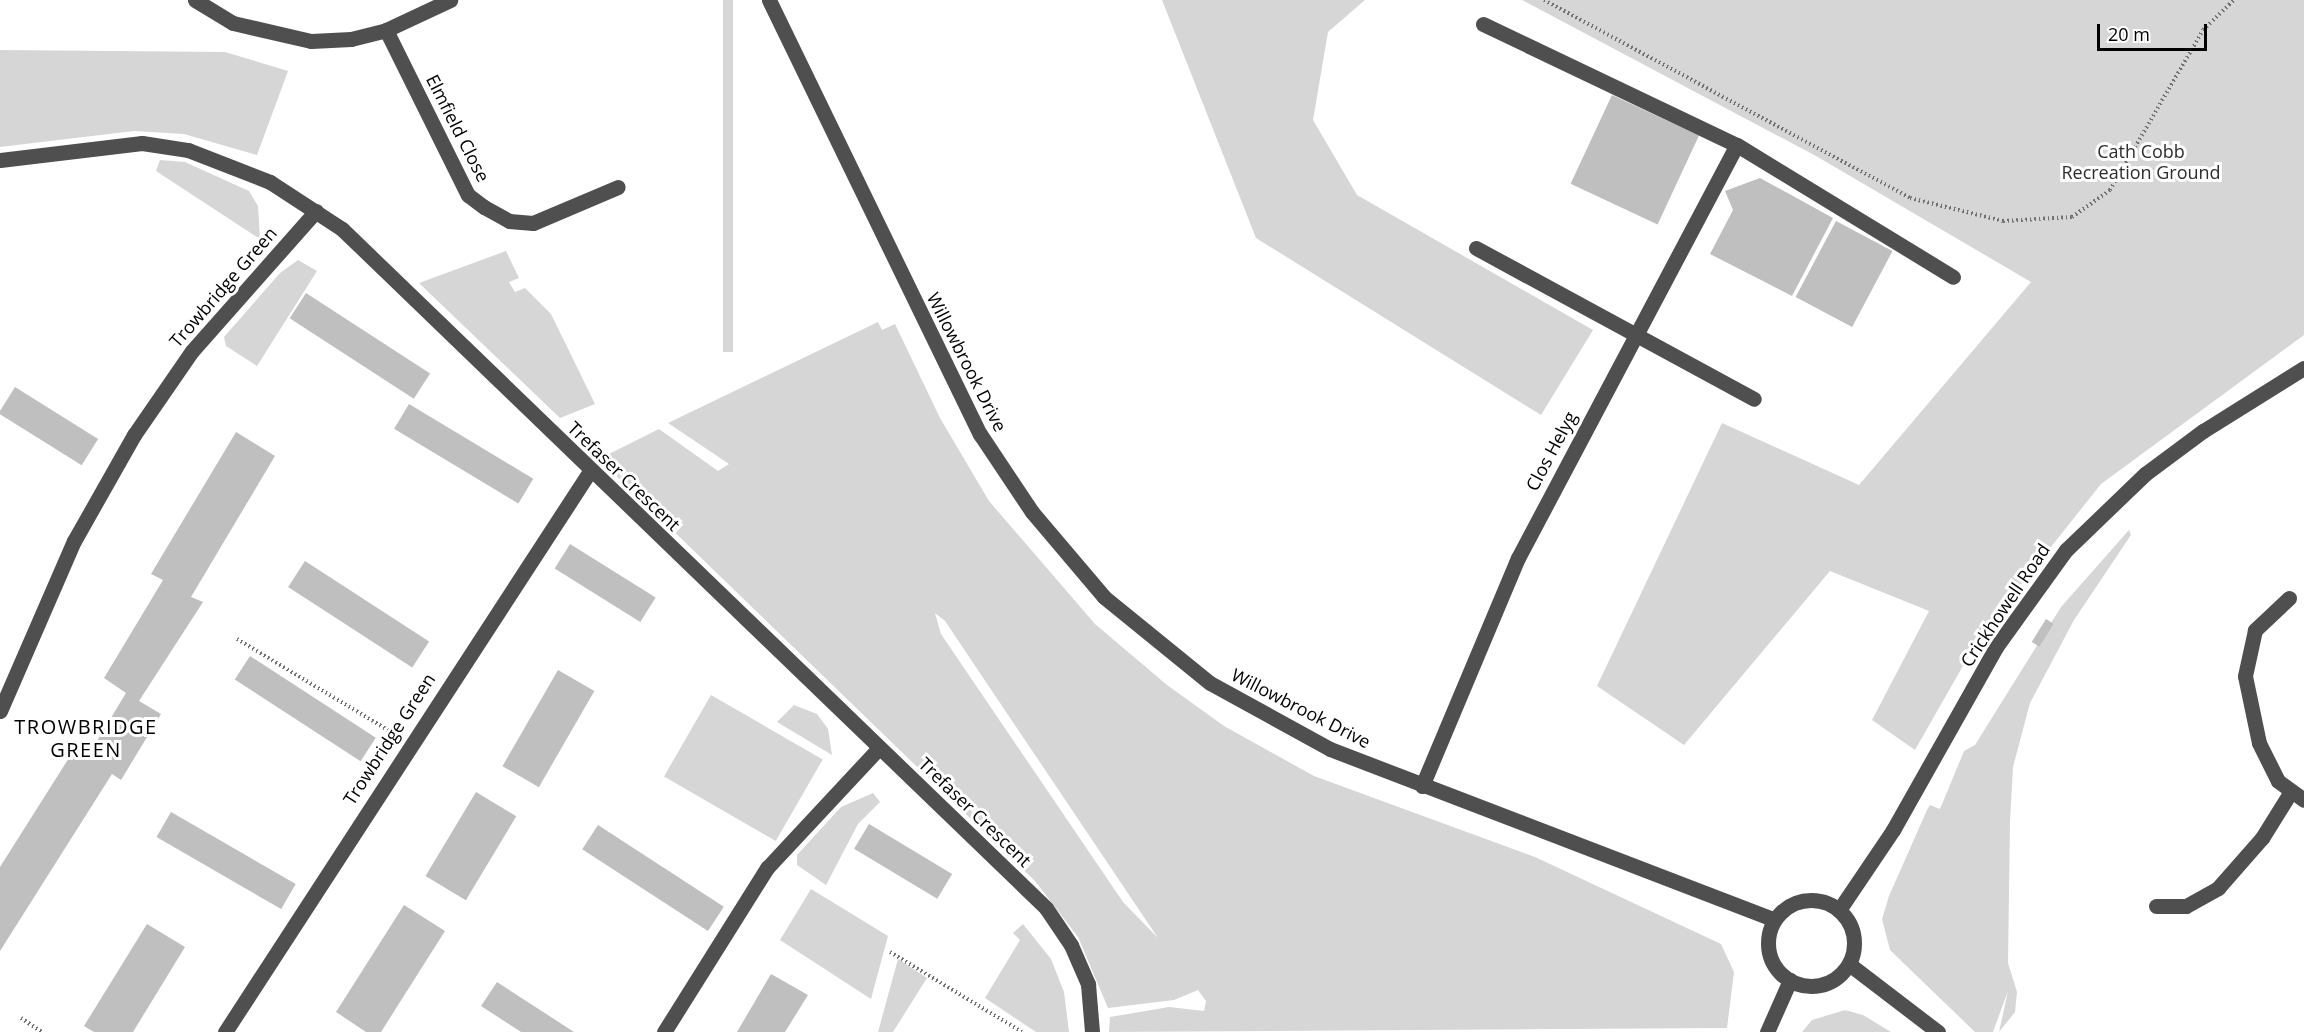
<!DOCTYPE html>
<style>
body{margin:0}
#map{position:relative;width:2304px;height:1032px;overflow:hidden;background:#fff;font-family:"Open Sans",sans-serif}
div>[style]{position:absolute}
.green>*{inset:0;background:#d6d6d6;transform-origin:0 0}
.building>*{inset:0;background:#bfbfbf;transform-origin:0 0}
.path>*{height:4px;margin-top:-2px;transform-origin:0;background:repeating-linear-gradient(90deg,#717171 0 1.5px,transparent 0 4.5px)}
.minor>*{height:15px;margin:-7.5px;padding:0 7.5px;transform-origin:7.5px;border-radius:7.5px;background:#4f4f4f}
.minor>.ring{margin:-7.5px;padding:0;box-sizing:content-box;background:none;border:15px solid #4f4f4f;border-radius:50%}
span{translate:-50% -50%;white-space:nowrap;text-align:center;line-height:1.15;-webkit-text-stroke:6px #fff;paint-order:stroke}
.street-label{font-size:18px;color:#000}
.park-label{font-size:18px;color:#2d2d2d}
.neighbourhood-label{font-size:20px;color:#000;letter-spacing:1.5px}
.scale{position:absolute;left:2097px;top:24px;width:110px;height:27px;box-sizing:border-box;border:3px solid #000;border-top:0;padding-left:8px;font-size:18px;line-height:21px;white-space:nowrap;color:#000;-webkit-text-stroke:4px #fff;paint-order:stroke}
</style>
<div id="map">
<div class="green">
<div style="left:723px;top:0;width:10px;height:352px"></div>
<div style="clip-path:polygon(1162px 0,1365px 0,1328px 32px,1313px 120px,1357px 195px,1593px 330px,1541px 415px,1256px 238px)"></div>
<div style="clip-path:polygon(1522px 0,2304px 0,2304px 335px,2101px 484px,1980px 636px,1915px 750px,1872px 720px,1929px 611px,1830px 571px,1684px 745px,1597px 686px,1722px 423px,1859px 485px,2031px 282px,1816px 156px)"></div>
<div style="clip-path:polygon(0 50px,225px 52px,288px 71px,257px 155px,184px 134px,134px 131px,0 147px)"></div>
<div style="clip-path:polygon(160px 160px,185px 162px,249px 191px,258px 206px,260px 239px,156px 171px)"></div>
<div style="clip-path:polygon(506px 251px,519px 278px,509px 282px,515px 292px,525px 288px,551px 314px,595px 404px,560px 418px,419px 283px)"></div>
<div style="clip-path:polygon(298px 260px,317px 271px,257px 366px,226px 346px,224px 337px,280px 273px)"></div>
<div style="clip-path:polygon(evenodd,878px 322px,882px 330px,895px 324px,940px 418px,989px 501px,1095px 624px,1167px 685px,1224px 726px,1314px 776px,1535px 857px,1721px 944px,1734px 972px,1727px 1028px,1109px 1032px,1110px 1017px,1169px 1007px,1204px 1011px,1206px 1001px,1198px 990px,1174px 1000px,1108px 1008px,1078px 937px,1035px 881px,599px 459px,659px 429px,718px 471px,729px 464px,668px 423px,878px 322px,935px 613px,945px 621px,1158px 938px,1123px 902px,941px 634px,935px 613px)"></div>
<div style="clip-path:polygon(2129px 530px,2131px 535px,2074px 620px,2030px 703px,2013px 767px,2010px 821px,2008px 963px,2017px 992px,2015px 1012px,1999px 1032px,2008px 991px,1993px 1032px,1975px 1032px,1890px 950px,1882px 919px,1889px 896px,1927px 810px,1930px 805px,1940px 809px,1964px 751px,1975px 745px,2061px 607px)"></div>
<div style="left:711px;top:695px;width:129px;height:94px;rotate:30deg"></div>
<div style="clip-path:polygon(794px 705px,817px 714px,828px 729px,832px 755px,777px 722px)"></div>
<div style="clip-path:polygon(873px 793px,880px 802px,858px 824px,826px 885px,797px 865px,797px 855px,841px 807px)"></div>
<div style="clip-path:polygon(811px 889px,888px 936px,871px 999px,780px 940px)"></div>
<div style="clip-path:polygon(1023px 924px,1051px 959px,1064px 992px,1069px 1032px,1036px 1032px,985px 998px,1020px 940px,1013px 933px)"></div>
<div style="clip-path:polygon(898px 959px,927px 978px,893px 1032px,878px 1032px)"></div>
<div style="clip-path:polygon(1845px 1010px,1863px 1015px,1891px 1032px,1802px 1032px,1812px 1020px)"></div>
</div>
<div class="building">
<div style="left:1612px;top:95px;width:96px;height:98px;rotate:25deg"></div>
<div style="clip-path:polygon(1760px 178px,1833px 218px,1792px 296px,1710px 254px,1733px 210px,1725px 191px)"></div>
<div style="left:1836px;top:221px;width:64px;height:86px;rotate:28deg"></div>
<div style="left:306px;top:293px;width:148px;height:30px;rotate:33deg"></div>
<div style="left:15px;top:387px;width:98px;height:31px;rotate:32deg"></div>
<div style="left:409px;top:404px;width:145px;height:29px;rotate:31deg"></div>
<div style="clip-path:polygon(236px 432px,275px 456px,191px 597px,203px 602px,139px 701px,161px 714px,121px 780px,112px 774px,0 951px,0 867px,74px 750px,86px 759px,126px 693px,104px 678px,163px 580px,151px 574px)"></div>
<div style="left:570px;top:544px;width:101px;height:29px;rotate:32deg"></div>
<div style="left:305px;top:561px;width:148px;height:31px;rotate:33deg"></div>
<div style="left:2046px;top:619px;width:9px;height:27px;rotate:32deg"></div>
<div style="left:250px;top:656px;width:150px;height:28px;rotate:33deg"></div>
<div style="left:558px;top:670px;width:42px;height:111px;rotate:30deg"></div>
<div style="left:476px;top:792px;width:47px;height:98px;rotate:31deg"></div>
<div style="left:171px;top:812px;width:144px;height:29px;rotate:30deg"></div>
<div style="left:869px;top:824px;width:97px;height:29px;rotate:31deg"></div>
<div style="left:598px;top:825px;width:150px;height:29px;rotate:33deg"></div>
<div style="clip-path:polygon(404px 905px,445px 931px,381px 1032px,366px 1032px,336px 1012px)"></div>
<div style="clip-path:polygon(147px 924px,185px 947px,133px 1032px,94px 1032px,84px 1026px)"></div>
<div style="clip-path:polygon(771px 974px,808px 995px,785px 1032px,737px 1032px)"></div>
<div style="clip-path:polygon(497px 982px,574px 1032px,521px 1032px,481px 1006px)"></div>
</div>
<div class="path">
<div style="left:1544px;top:0;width:416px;rotate:28.4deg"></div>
<div style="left:1910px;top:198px;width:96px;rotate:13.9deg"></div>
<div style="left:2003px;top:221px;width:69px;rotate:-3.3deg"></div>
<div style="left:2072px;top:217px;width:47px;rotate:-35.4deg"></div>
<div style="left:2110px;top:190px;width:185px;rotate:-59.8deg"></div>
<div style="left:2203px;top:30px;width:43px;rotate:-44.1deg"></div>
<div style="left:237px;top:639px;width:180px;rotate:31.1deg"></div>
<div style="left:890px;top:952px;width:154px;rotate:31.2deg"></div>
<div style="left:21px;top:1018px;width:25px;rotate:34deg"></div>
</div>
<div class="minor">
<div style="left:195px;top:0;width:44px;rotate:31.2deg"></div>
<div style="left:233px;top:23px;width:80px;rotate:13deg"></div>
<div style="left:311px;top:41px;width:40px;rotate:-2.9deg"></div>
<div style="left:351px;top:39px;width:36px;rotate:-14deg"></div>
<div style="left:386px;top:30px;width:71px;rotate:-25.1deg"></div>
<div style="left:769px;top:0;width:483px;rotate:64.1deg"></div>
<div style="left:980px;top:434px;width:94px;rotate:56.3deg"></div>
<div style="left:1032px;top:512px;width:111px;rotate:49.7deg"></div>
<div style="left:1104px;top:597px;width:136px;rotate:39.1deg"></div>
<div style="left:1210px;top:683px;width:137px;rotate:28.8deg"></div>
<div style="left:1330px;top:749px;width:475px;rotate:21deg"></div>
<div style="left:1483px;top:24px;width:281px;rotate:25.5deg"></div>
<div style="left:1737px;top:145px;width:253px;rotate:31.4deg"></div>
<div style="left:386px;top:30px;width:184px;rotate:63.6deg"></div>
<div style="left:468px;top:195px;width:20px;rotate:37deg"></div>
<div style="left:484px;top:207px;width:29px;rotate:29deg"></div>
<div style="left:509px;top:221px;width:24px;rotate:5deg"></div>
<div style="left:533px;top:223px;width:92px;rotate:-23deg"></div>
<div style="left:0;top:160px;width:143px;rotate:-6.8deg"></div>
<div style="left:142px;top:143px;width:47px;rotate:8.7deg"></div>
<div style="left:188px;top:150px;width:88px;rotate:21.3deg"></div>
<div style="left:270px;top:182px;width:86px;rotate:33.1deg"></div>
<div style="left:342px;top:229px;width:978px;rotate:43.96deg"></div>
<div style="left:1046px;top:908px;width:45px;rotate:56deg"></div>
<div style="left:1071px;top:945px;width:43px;rotate:66.4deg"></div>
<div style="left:1088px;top:984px;width:48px;rotate:85.2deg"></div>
<div style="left:1476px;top:248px;width:316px;rotate:28.5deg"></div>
<div style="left:2289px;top:598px;width:47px;rotate:136.7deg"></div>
<div style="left:2255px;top:630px;width:47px;rotate:102.3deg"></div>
<div style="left:2245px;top:676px;width:68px;rotate:78.2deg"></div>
<div style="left:2259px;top:743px;width:42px;rotate:63.4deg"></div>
<div style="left:2278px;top:781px;width:32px;rotate:36deg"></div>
<div style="left:0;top:711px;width:185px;rotate:-66.5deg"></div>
<div style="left:74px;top:541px;width:122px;rotate:-60.5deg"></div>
<div style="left:134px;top:435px;width:102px;rotate:-55.4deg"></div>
<div style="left:192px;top:351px;width:187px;rotate:-48.5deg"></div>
<div style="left:1422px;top:786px;width:247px;rotate:-67.2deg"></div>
<div style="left:1518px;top:558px;width:467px;rotate:-62.1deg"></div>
<div class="ring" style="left:1768px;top:900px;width:71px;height:71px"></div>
<div style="left:2156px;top:906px;width:30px"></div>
<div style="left:2186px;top:906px;width:37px;rotate:-29deg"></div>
<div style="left:2218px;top:888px;width:67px;rotate:-48.7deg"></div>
<div style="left:2262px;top:838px;width:53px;rotate:-58.1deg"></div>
<div style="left:1839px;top:910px;width:97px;rotate:-56deg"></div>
<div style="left:1893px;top:830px;width:210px;rotate:-60.6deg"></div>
<div style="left:1996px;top:647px;width:120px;rotate:-54.2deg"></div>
<div style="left:2066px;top:550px;width:110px;rotate:-43.9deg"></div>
<div style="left:2145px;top:474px;width:72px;rotate:-36.6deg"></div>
<div style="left:2203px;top:431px;width:119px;rotate:-32deg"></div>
<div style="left:1849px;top:964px;width:112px;rotate:37.4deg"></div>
<div style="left:225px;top:1032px;width:669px;rotate:-56.95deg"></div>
<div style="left:664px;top:1032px;width:194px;rotate:-57.9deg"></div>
<div style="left:767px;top:868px;width:164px;rotate:-47deg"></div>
<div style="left:1767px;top:1032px;width:57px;rotate:-66.1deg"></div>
</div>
<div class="street-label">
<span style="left:458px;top:128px;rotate:63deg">Elmfield Close</span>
<span style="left:223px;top:287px;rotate:-49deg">Trowbridge Green</span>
<span style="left:967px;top:362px;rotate:63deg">Willowbrook Drive</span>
<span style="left:1551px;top:451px;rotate:-62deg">Clos Helyg</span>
<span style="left:624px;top:476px;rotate:44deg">Trefaser Crescent</span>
<span style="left:2005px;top:605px;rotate:-56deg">Crickhowell Road</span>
<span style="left:1301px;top:708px;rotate:27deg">Willowbrook Drive</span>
<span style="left:389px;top:739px;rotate:-57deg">Trowbridge Green</span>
<span style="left:975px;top:812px;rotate:44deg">Trefaser Crescent</span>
</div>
<div class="park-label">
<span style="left:2141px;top:162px">Cath Cobb<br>Recreation Ground</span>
</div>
<div class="neighbourhood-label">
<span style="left:86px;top:738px">TROWBRIDGE<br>GREEN</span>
</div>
<div class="scale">20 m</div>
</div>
